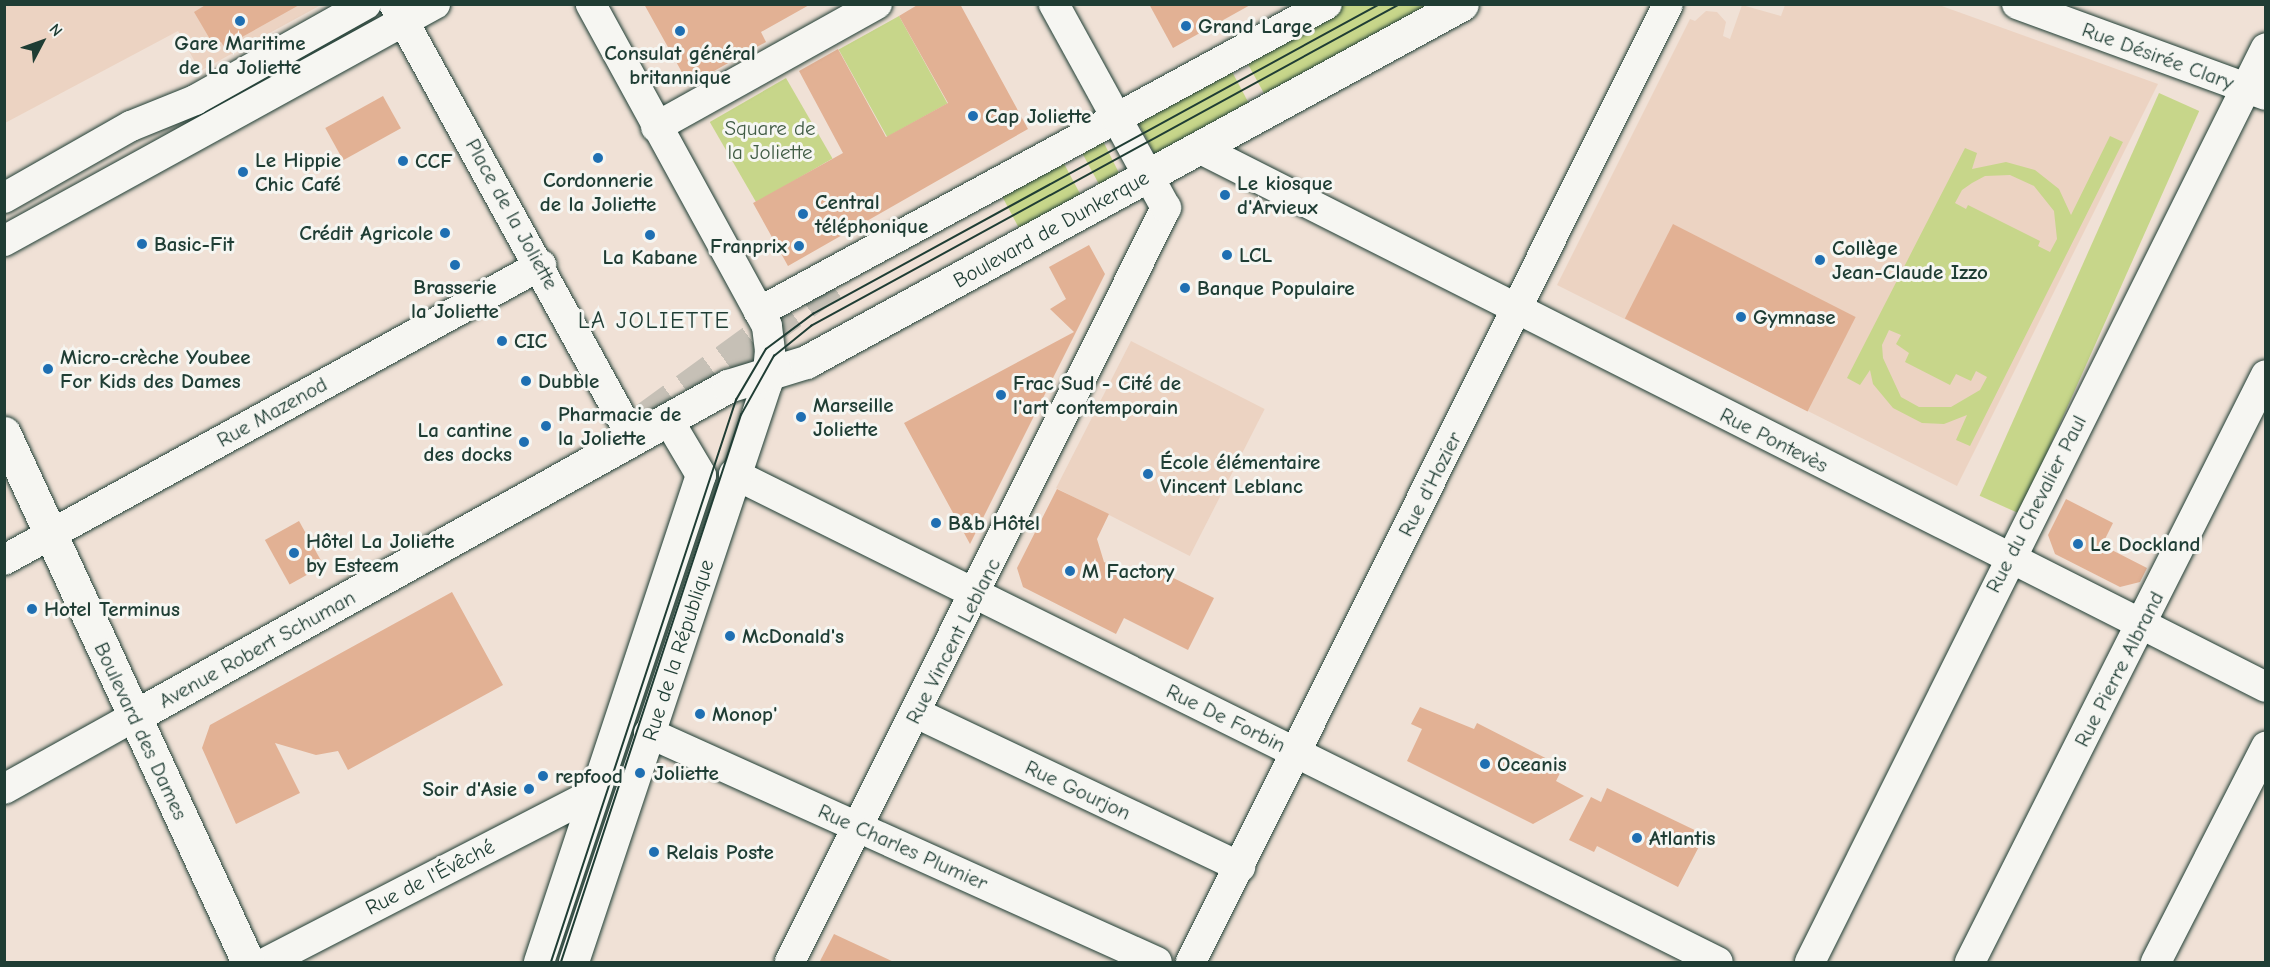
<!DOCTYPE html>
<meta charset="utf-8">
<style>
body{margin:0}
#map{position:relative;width:2270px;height:967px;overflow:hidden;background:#f0e1d6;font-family:"Comic Neue",sans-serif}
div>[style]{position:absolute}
.built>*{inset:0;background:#ecd3c2;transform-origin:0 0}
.green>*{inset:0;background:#c7d68a;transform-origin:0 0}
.building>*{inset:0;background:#e2b194;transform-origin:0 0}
.highway-tunnel>*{height:33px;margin-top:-16.5px;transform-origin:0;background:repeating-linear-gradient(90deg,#c6c0b6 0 33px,transparent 0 49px)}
.roads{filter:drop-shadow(0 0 2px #1f3d34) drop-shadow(0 0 2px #1f3d34)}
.minor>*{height:30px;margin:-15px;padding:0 15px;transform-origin:15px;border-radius:15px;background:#f6f6f2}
.major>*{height:33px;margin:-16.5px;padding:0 16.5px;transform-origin:16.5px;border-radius:16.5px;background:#f6f6f2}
.tram>*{height:1.5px;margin:-0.75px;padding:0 0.75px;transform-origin:0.75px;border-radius:0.75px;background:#1f3d34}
.dots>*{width:16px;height:16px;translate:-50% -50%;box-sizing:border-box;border:3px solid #f6f6f2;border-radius:50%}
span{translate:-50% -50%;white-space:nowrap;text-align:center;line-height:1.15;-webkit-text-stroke:6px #f6f6f2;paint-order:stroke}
.poi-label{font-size:21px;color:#1f3d34;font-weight:700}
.left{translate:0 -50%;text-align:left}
.right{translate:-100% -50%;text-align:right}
.street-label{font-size:21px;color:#1f3d34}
.park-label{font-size:21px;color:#415c45}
.quarter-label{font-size:24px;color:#1f3d34;letter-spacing:1.5px}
.frame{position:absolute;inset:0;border:6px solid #1f3d34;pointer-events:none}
.north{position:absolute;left:12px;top:12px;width:60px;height:60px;-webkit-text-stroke:4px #f6f6f2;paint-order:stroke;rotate:49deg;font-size:16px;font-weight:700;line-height:24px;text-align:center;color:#1f3d34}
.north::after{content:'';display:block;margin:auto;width:21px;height:27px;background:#1f3d34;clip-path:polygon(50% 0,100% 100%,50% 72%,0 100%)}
</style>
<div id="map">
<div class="built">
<div style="clip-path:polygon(5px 5px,321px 5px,200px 71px,178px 31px,5px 123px)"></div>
<div style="clip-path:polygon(1742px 5px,1781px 16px,1785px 5px,1939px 5px,2158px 84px,1957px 486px,1557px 285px,1690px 19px,1695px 21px,1706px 11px,1717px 12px,1726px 22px,1723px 36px,1730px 39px)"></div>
<div style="left:1131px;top:341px;width:150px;height:165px;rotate:27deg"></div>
</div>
<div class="green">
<div style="clip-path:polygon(1342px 5px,1436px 5px,1266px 97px,1244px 57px)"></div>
<div style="left:899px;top:16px;width:100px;height:69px;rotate:61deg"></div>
<div style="left:1229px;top:66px;width:45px;height:107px;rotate:62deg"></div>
<div style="left:786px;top:78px;width:93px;height:88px;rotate:60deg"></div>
<div style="left:2159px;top:93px;width:44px;height:441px;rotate:24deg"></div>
<div style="clip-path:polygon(evenodd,2110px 136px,2123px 142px,1970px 446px,1956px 440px,1967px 415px,1944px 424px,1922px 423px,1893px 408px,1873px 384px,1870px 370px,1860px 385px,1847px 378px,1965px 148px,1977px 153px,1972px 169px,2006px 162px,2035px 170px,2059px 189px,2071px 215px,2110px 136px,2010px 175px,2034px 186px,2054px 211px,2057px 239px,2050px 252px,2038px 246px,2040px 241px,1968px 205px,1966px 209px,1955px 203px,1962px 190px,1972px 183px,1985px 176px,2010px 175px,2110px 136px,1889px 330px,1901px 335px,1896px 344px,1909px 353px,1905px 362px,1950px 385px,1956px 374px,1971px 381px,1976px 371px,1987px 377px,1980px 390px,1951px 407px,1919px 407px,1901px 397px,1883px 358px,1882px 345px,1889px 330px)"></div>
<div style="clip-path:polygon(1102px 139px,1120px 175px,1101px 188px,1080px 149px)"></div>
<div style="left:1061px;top:158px;width:44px;height:70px;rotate:62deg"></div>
</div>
<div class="building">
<div style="clip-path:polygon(207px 4px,301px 4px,224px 47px,221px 42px,214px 46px,194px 12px)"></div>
<div style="clip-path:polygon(644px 4px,811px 4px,761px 32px,766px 42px,689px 85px)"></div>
<div style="clip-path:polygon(919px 4px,960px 4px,1028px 129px,788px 266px,753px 203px,843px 153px,799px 71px,838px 49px,886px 137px,948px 103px,899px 16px)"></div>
<div style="clip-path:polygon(1149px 4px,1252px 4px,1173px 48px)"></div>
<div style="left:383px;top:96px;width:37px;height:66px;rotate:61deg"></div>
<div style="left:1673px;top:224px;width:205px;height:106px;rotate:27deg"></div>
<div style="clip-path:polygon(1089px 245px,1105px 274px,970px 544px,904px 423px,1074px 332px,1050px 309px,1066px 299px,1049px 267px)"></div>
<div style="clip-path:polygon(1057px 489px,1109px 514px,1097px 539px,1104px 562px,1142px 581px,1149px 566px,1214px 598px,1188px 650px,1124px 618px,1116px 634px,1023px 587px,1017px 568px)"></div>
<div style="clip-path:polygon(2066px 499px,2113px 523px,2102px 545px,2147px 568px,2140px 582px,2120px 587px,2055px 554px,2048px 535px)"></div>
<div style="left:299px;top:521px;width:51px;height:39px;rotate:61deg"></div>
<div style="clip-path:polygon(452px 592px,503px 685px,348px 770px,338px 751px,316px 755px,275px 743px,300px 793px,236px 824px,202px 748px,210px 725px)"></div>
<div style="clip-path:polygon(1420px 707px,1474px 729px,1477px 723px,1563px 767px,1556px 781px,1584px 796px,1533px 824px,1407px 761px,1422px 729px,1411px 724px)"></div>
<div style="clip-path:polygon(1607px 788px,1705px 835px,1678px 887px,1597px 846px,1594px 852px,1569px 840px,1591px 797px,1601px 802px)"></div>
<div style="clip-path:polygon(834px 934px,896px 963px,819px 963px)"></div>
</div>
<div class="highway-tunnel">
<div style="left:646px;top:418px;width:231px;rotate:-36deg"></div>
</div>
<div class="roads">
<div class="minor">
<div style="left:394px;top:4px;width:498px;rotate:61.2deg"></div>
<div style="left:2017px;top:4px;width:265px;rotate:20.1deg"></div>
<div style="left:656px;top:127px;width:253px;rotate:-29.1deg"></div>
<div style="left:1199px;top:148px;width:1195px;rotate:26.8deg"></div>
<div style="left:4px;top:198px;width:146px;rotate:-29.6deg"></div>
<div style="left:131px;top:126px;width:69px;rotate:-22.1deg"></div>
<div style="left:195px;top:100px;width:196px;rotate:-29.3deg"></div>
<div style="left:4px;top:241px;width:492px;rotate:-28.8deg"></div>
<div style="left:759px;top:312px;width:646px;rotate:-28.47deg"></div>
<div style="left:734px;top:474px;width:1098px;rotate:26.38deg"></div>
<div style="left:4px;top:560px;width:613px;rotate:-28.78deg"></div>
<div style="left:916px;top:713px;width:359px;rotate:25.4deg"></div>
<div style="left:649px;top:733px;width:557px;rotate:24.27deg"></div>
<div style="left:4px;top:789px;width:150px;rotate:-29.1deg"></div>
<div style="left:267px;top:962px;width:368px;rotate:-27.3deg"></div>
<div style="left:539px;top:962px;width:513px;rotate:-71.6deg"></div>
<div style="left:701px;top:475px;width:63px;rotate:-120.7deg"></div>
<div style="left:574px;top:962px;width:609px;rotate:-71.54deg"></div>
<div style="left:767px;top:384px;width:33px;rotate:-85deg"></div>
<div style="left:770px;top:351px;width:25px;rotate:-97deg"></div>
<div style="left:767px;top:326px;width:367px;rotate:-118.7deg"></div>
<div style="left:790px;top:962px;width:843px;rotate:-63.5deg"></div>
<div style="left:1166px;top:208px;width:233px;rotate:-118.8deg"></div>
<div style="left:1191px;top:962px;width:1070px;rotate:-63.53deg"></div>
<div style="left:1810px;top:962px;width:1021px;rotate:-63.49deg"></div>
<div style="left:1970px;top:962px;width:657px;rotate:-63.24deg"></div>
<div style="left:2156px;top:962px;width:242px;rotate:-62.9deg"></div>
</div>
<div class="major">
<div style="left:4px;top:433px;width:583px;rotate:65.24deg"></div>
<div style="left:135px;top:716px;width:679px;rotate:-29.1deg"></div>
<div style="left:728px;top:386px;width:82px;rotate:-17.1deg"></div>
<div style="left:806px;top:362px;width:747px;rotate:-28.62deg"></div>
</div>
</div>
<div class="tram">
<div style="left:551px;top:962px;width:592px;rotate:-71.78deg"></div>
<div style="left:736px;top:400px;width:59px;rotate:-59.5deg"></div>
<div style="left:766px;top:349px;width:59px;rotate:-36.7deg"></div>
<div style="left:813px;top:314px;width:646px;rotate:-28.67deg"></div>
<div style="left:561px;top:962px;width:576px;rotate:-71.79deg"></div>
<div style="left:741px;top:415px;width:68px;rotate:-60.8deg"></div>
<div style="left:774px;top:356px;width:48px;rotate:-39deg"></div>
<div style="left:811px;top:326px;width:671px;rotate:-28.66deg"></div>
</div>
<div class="dots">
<div style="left:240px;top:21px;background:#1f6fb2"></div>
<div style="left:1186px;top:26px;background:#1f6fb2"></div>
<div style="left:680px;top:31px;background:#1f6fb2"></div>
<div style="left:973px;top:116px;background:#1f6fb2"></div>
<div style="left:598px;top:158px;background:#1f6fb2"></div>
<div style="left:403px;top:161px;background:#1f6fb2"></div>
<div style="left:243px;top:172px;background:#1f6fb2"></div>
<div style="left:1225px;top:195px;background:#1f6fb2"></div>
<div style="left:803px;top:214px;background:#1f6fb2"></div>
<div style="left:445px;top:233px;background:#1f6fb2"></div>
<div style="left:650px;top:235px;background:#1f6fb2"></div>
<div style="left:142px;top:244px;background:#1f6fb2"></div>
<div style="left:799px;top:246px;background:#1f6fb2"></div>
<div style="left:1227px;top:255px;background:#1f6fb2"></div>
<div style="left:1820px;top:260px;background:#1f6fb2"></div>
<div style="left:455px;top:265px;background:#1f6fb2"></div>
<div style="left:1185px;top:288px;background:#1f6fb2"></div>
<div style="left:1741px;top:317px;background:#1f6fb2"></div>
<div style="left:502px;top:341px;background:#1f6fb2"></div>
<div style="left:48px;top:369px;background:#1f6fb2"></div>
<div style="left:526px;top:381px;background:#1f6fb2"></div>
<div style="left:1001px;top:395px;background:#1f6fb2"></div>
<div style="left:801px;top:417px;background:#1f6fb2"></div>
<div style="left:546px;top:426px;background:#1f6fb2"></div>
<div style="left:524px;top:442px;background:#1f6fb2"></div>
<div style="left:1148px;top:474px;background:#1f6fb2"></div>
<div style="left:936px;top:523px;background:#1f6fb2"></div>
<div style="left:2078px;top:544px;background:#1f6fb2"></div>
<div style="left:294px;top:553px;background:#1f6fb2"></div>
<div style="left:1070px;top:571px;background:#1f6fb2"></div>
<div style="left:32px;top:609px;background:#1f6fb2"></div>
<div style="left:730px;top:636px;background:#1f6fb2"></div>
<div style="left:700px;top:714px;background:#1f6fb2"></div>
<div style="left:1485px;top:764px;background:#1f6fb2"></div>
<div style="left:640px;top:773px;background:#1f6fb2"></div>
<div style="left:543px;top:776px;background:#1f6fb2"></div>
<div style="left:529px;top:789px;background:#1f6fb2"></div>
<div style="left:1637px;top:838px;background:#1f6fb2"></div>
<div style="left:654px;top:852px;background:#1f6fb2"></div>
</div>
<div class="poi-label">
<span class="left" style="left:1198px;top:26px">Grand Large</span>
<span style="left:240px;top:55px">Gare Maritime<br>de La Joliette</span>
<span style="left:680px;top:65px">Consulat général<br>britannique</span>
<span class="left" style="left:985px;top:116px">Cap Joliette</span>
<span class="left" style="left:255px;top:172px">Le Hippie<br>Chic Café</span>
<span class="left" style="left:415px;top:161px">CCF</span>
<span style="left:598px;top:192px">Cordonnerie<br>de la Joliette</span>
<span class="left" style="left:1237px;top:195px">Le kiosque<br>d'Arvieux</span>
<span class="left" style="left:815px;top:214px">Central<br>téléphonique</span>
<span class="right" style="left:433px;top:233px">Crédit Agricole</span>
<span class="left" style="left:154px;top:244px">Basic-Fit</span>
<span class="right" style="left:787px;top:246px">Franprix</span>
<span class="left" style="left:1832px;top:260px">Collège<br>Jean-Claude Izzo</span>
<span class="left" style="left:1239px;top:255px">LCL</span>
<span style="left:650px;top:257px">La Kabane</span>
<span style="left:455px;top:299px">Brasserie<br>la Joliette</span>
<span class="left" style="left:1197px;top:288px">Banque Populaire</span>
<span class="left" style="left:1753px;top:317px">Gymnase</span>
<span class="left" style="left:514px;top:341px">CIC</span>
<span class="left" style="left:60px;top:369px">Micro-crèche Youbee<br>For Kids des Dames</span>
<span class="left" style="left:538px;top:381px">Dubble</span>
<span class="left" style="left:1013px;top:395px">Frac Sud - Cité de<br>l'art contemporain</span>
<span class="left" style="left:813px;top:417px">Marseille<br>Joliette</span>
<span class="left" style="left:558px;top:426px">Pharmacie de<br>la Joliette</span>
<span class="right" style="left:512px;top:442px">La cantine<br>des docks</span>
<span class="left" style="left:1160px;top:474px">École élémentaire<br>Vincent Leblanc</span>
<span class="left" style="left:948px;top:523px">B&amp;b Hôtel</span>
<span class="left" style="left:306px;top:553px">Hôtel La Joliette<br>by Esteem</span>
<span class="left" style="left:2090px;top:544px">Le Dockland</span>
<span class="left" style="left:1082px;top:571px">M Factory</span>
<span class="left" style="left:44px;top:609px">Hotel Terminus</span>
<span class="left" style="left:742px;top:636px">McDonald's</span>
<span class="left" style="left:712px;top:714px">Monop'</span>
<span class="left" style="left:1497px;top:764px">Oceanis</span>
<span class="left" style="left:654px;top:773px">Joliette</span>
<span class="left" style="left:555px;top:776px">repfood</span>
<span class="right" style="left:517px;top:789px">Soir d'Asie</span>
<span class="left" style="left:1649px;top:838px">Atlantis</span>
<span class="left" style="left:666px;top:852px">Relais Poste</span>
</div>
<div class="street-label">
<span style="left:2158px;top:56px;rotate:20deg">Rue Désirée Clary</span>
<span style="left:512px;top:214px;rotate:61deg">Place de la Joliette</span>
<span style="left:1051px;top:229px;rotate:-29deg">Boulevard de Dunkerque</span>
<span style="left:272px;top:412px;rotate:-29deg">Rue Mazenod</span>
<span style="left:1774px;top:440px;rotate:27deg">Rue Pontevès</span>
<span style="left:1430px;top:484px;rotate:-63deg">Rue d'Hozier</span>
<span style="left:2036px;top:504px;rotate:-63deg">Rue du Chevalier Paul</span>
<span style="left:953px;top:641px;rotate:-63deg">Rue Vincent Leblanc</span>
<span style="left:257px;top:649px;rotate:-29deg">Avenue Robert Schuman</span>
<span style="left:678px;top:650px;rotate:-72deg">Rue de la République</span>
<span style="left:2119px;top:669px;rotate:-63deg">Rue Pierre Albrand</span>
<span style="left:1226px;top:718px;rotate:26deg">Rue De Forbin</span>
<span style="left:141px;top:731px;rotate:65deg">Boulevard des Dames</span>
<span style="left:1078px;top:790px;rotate:25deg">Rue Gourjon</span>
<span style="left:903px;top:847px;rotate:24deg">Rue Charles Plumier</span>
<span style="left:430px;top:877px;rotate:-27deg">Rue de l'Évêché</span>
</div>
<div class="park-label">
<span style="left:770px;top:140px">Square de<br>la Joliette</span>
</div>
<div class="quarter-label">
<span style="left:654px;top:321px">LA JOLIETTE</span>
</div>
<div class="frame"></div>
<div class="north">N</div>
</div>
